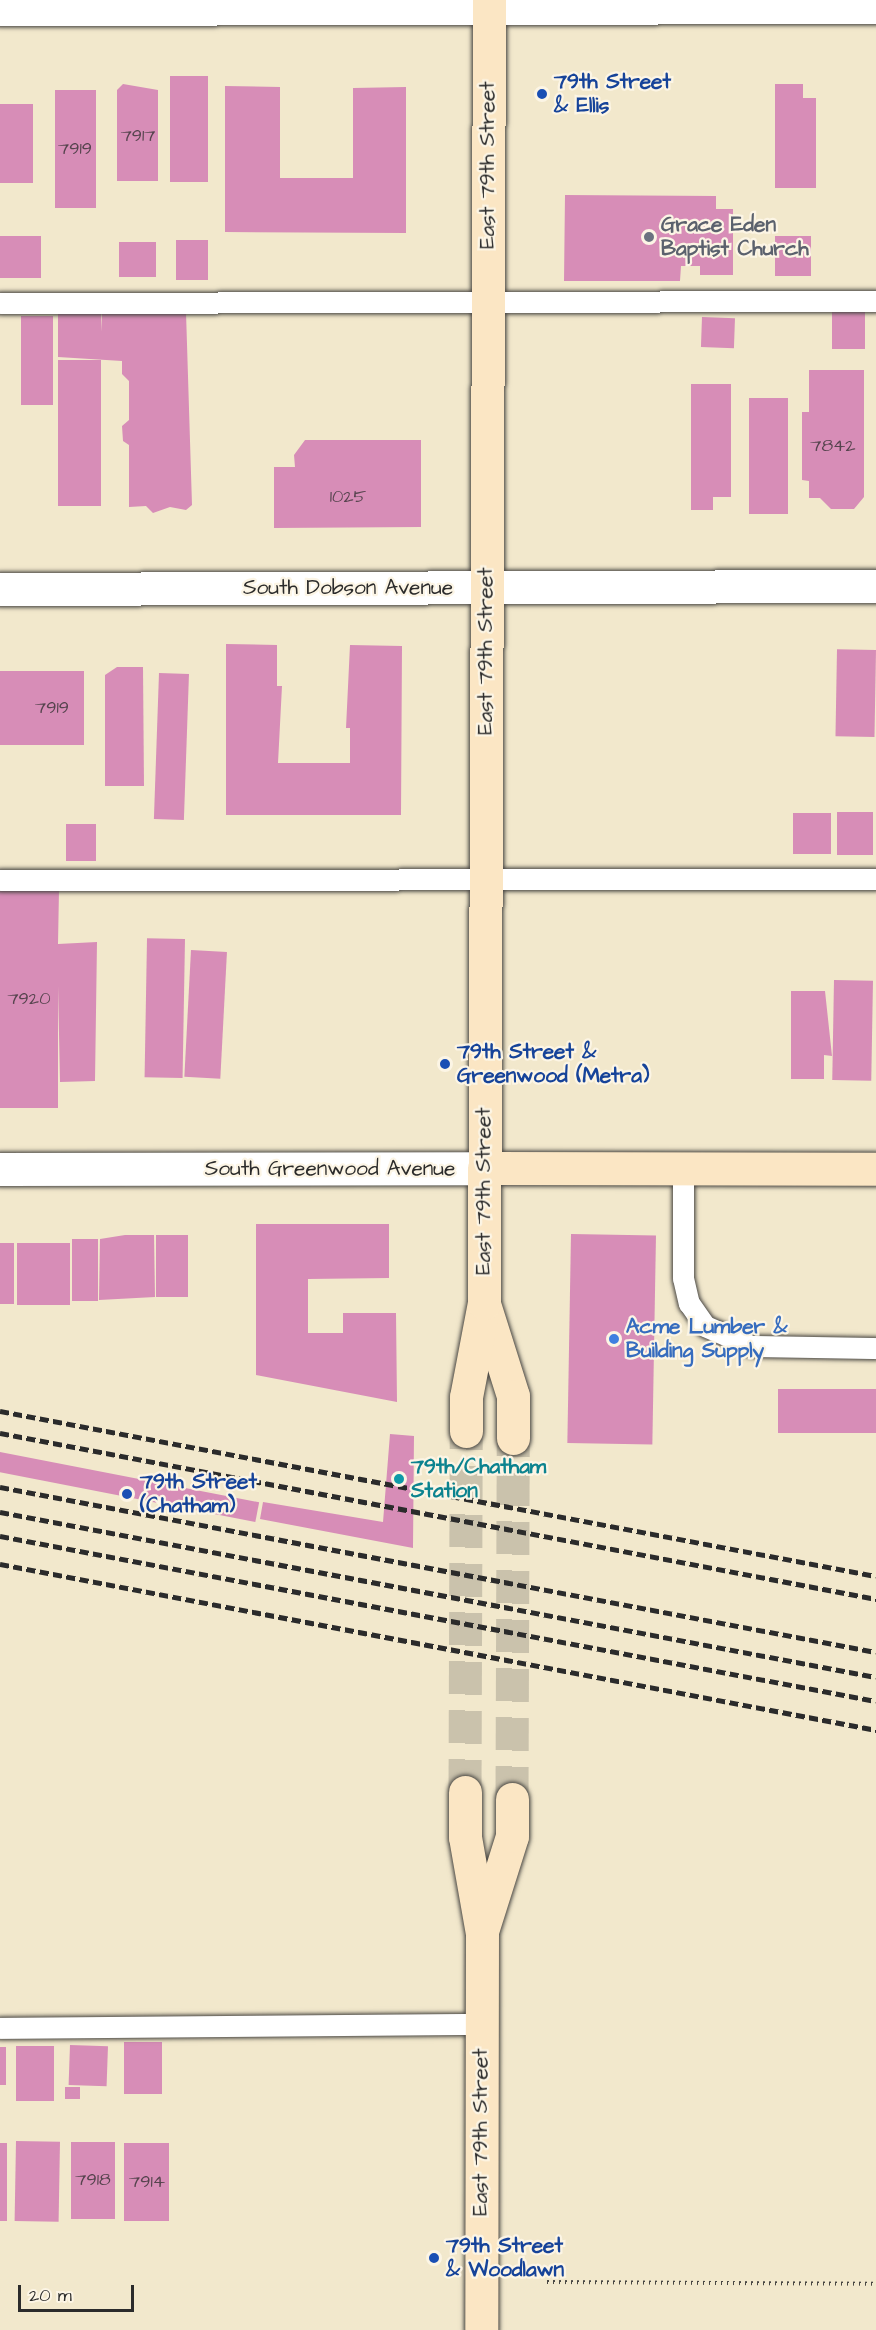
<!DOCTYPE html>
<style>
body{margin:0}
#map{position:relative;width:876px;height:2330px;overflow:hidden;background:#f2e8cc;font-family:"Architects Daughter",sans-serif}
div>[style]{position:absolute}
.building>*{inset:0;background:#d78db7;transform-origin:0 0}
.secondary-tunnel>*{height:33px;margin-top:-16.5px;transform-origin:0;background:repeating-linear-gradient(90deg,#cac2ac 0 33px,transparent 0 49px)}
.path>*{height:4px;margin-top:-2px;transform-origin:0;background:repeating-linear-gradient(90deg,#494743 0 1.5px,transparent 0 6px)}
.roads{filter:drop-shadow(0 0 2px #494743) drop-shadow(0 0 2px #494743)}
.lane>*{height:21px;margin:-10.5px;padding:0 10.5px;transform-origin:10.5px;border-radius:10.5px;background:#fff}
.street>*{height:33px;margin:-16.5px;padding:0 16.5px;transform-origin:16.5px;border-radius:16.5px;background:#fff}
.secondary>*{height:33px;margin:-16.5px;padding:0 16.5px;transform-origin:16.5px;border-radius:16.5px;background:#fbe6c4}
.rail>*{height:4.5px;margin-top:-2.25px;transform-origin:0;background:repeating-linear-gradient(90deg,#2b2b2b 0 9px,transparent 0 13.5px)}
.dots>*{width:16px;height:16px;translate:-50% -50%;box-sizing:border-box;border:3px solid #fcf5e5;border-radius:50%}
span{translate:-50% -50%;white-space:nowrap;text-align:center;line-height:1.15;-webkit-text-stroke:4.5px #fcf5e5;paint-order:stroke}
.number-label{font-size:18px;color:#56444e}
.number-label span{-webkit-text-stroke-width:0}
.transit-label{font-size:21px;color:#164399;font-weight:700}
.left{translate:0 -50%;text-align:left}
.street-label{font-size:21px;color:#2b2b2b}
.worship-label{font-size:21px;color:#5b616d;font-weight:700}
.shop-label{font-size:21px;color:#366cbe;font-weight:700}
.culture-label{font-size:21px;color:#0d838f;font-weight:700}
.scale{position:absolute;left:18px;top:2285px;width:116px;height:27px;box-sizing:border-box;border:3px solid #2b2b2b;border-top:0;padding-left:8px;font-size:18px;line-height:21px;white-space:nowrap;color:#2b2b2b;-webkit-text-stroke:4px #fcf5e5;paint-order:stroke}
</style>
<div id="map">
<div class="building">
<div style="left:170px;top:76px;width:38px;height:106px"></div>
<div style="clip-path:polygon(123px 84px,158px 90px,158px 181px,117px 181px,117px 90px)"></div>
<div style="clip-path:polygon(775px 84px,803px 84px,803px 98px,816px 98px,816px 188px,775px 188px)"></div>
<div style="clip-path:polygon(225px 86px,280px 87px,280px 178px,353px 178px,353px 88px,406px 87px,406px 233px,225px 232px)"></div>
<div style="left:55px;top:90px;width:41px;height:118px"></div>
<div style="left:0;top:104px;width:33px;height:79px"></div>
<div style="clip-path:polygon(565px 195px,716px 196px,716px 209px,733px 209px,733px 275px,700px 275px,700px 266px,681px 266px,680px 281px,564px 281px)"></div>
<div style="left:0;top:236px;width:41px;height:42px"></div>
<div style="left:775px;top:236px;width:36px;height:40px"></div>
<div style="left:176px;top:240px;width:32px;height:40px"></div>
<div style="left:119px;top:242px;width:37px;height:35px"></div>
<div style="left:832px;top:309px;width:33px;height:40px"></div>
<div style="clip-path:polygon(102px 312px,186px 312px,192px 505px,186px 510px,170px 507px,153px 513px,146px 506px,129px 507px,129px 445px,123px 441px,122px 426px,129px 420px,129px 381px,122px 374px,122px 361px,58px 357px,58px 313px,101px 313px,102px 332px)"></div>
<div style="left:21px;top:316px;width:32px;height:89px"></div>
<div style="left:702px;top:317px;width:33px;height:30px;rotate:2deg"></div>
<div style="left:58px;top:360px;width:43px;height:146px"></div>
<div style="clip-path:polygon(809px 370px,864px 370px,864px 497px,854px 509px,831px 509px,820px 498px,809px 498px,809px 481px,802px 480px,802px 412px,809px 412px)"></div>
<div style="clip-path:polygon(691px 384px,731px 384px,731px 497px,713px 497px,713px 510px,691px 510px)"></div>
<div style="left:749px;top:398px;width:39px;height:116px"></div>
<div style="clip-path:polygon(305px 440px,421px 440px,421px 527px,274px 528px,274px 467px,295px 467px,294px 455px)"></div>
<div style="clip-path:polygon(226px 644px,277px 645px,277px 686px,282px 686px,278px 763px,350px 763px,350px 728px,346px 728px,350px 645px,402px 646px,401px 815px,226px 815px)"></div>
<div style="left:876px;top:650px;width:87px;height:39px;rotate:91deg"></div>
<div style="clip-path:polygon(117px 667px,143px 667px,144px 786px,105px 786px,105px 675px)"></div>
<div style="left:0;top:671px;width:84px;height:74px"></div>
<div style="left:159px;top:673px;width:30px;height:146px;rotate:2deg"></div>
<div style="left:837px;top:812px;width:36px;height:43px"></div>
<div style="left:793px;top:813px;width:38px;height:41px"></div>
<div style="left:66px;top:824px;width:30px;height:37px"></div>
<div style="clip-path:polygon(0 890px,59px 890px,58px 944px,97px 942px,95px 1081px,60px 1082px,58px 986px,58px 1108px,0 1108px)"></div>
<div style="left:185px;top:939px;width:139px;height:38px;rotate:91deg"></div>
<div style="left:191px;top:950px;width:36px;height:127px;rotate:3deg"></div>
<div style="left:834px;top:980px;width:39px;height:100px;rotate:1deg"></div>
<div style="clip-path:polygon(791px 991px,825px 991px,832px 1056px,824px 1055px,824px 1079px,791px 1079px)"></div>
<div style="clip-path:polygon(256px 1224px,389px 1224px,389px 1278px,308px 1279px,308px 1333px,343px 1333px,343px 1313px,396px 1313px,397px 1402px,256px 1375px)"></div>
<div style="left:571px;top:1234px;width:85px;height:209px;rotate:1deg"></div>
<div style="clip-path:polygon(125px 1235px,154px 1235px,155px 1297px,99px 1300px,100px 1239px)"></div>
<div style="left:156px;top:1235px;width:32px;height:62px"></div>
<div style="left:72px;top:1239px;width:26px;height:62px"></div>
<div style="left:0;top:1243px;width:14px;height:61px"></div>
<div style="left:17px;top:1243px;width:53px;height:62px"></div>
<div style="left:778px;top:1389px;width:98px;height:44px"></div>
<div style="clip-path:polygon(390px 1434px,414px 1436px,413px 1548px,260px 1519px,263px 1502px,383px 1522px)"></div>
<div style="left:0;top:1452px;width:264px;height:20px;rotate:11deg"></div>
<div style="left:162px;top:2042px;width:52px;height:38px;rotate:90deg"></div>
<div style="left:70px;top:2045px;width:38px;height:40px;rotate:2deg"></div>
<div style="left:16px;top:2046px;width:38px;height:55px"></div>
<div style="left:0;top:2047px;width:6px;height:38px"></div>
<div style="left:65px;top:2087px;width:15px;height:12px"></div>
<div style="left:16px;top:2141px;width:44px;height:80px;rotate:1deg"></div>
<div style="left:71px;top:2142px;width:44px;height:77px"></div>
<div style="left:0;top:2143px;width:7px;height:78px"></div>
<div style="left:124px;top:2143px;width:45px;height:78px"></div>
</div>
<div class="secondary-tunnel">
<div style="left:465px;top:1792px;width:361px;rotate:-89.8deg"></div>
<div style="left:512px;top:1799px;width:361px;rotate:-89.8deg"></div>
</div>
<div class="path">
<div style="left:547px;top:2282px;width:329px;rotate:0.3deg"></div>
</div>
<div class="roads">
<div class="lane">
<div style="left:0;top:303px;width:876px;rotate:-0.13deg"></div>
<div style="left:0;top:880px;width:876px;rotate:-0.07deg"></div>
<div style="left:683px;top:1169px;width:109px;rotate:90deg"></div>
<div style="left:683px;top:1278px;width:26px;rotate:77deg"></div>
<div style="left:689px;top:1303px;width:28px;rotate:55deg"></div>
<div style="left:705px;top:1326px;width:50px;rotate:23.5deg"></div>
<div style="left:751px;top:1346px;width:125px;rotate:0.9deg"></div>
<div style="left:0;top:2028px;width:481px;rotate:-0.5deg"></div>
</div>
<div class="street">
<div style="left:0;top:9px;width:876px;rotate:-0.13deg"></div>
<div style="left:0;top:589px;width:876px;rotate:-0.2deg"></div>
<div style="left:0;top:1169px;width:484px;rotate:-0.1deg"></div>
</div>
<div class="secondary">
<div style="left:484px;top:1168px;width:392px;rotate:0.1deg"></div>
<div style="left:485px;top:1307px;width:93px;rotate:72.5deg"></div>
<div style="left:513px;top:1396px;width:42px;rotate:90deg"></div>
<div style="left:466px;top:1431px;width:34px;rotate:-90deg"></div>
<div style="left:466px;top:1397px;width:96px;rotate:-79.2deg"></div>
<div style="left:484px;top:1303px;width:1303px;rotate:-89.78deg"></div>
<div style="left:465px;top:1792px;width:45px;rotate:90deg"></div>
<div style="left:465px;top:1837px;width:97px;rotate:80deg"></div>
<div style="left:482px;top:1933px;width:397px;rotate:90.1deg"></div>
<div style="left:483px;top:1928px;width:96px;rotate:-72.5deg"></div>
<div style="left:512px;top:1836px;width:37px;rotate:-90deg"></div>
</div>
</div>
<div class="rail">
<div style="left:0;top:1411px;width:891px;rotate:10.67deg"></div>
<div style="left:0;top:1433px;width:892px;rotate:10.73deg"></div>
<div style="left:0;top:1487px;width:891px;rotate:10.67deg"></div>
<div style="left:0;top:1512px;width:891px;rotate:10.67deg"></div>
<div style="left:0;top:1536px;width:891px;rotate:10.67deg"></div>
<div style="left:0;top:1564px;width:892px;rotate:10.73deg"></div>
</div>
<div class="dots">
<div style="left:542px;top:94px;background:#1a4fb4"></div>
<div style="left:649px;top:237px;background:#6b7280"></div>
<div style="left:445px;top:1064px;background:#1a4fb4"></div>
<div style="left:614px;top:1339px;background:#3f7fe0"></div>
<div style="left:399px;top:1479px;background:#0f9aa8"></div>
<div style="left:127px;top:1494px;background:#1a4fb4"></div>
<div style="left:434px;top:2258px;background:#1a4fb4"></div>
</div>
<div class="number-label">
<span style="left:138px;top:136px">7917</span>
<span style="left:75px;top:149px">7919</span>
<span style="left:833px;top:446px">7842</span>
<span style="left:348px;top:497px">1025</span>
<span style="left:52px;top:708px">7919</span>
<span style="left:29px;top:999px">7920</span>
<span style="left:93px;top:2180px">7918</span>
<span style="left:147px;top:2182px">7914</span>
</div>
<div class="transit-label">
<span class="left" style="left:554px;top:94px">79th Street<br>&amp; Ellis</span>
<span class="left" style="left:457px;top:1064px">79th Street &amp;<br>Greenwood (Metra)</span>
<span class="left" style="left:140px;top:1494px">79th Street<br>(Chatham)</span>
<span class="left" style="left:446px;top:2258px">79th Street<br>&amp; Woodlawn</span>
</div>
<div class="street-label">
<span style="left:488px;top:165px;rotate:-90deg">East 79th Street</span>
<span style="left:348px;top:588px">South Dobson Avenue</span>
<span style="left:486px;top:651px;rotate:-90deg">East 79th Street</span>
<span style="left:330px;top:1169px">South Greenwood Avenue</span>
<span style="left:484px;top:1191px;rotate:-90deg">East 79th Street</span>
<span style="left:481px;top:2132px;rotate:-90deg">East 79th Street</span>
</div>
<div class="worship-label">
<span class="left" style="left:661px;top:237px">Grace Eden<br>Baptist Church</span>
</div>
<div class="shop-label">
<span class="left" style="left:626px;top:1339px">Acme Lumber &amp;<br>Building Supply</span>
</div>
<div class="culture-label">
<span class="left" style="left:411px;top:1479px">79th/Chatham<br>Station</span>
</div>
<div class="scale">20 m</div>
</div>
